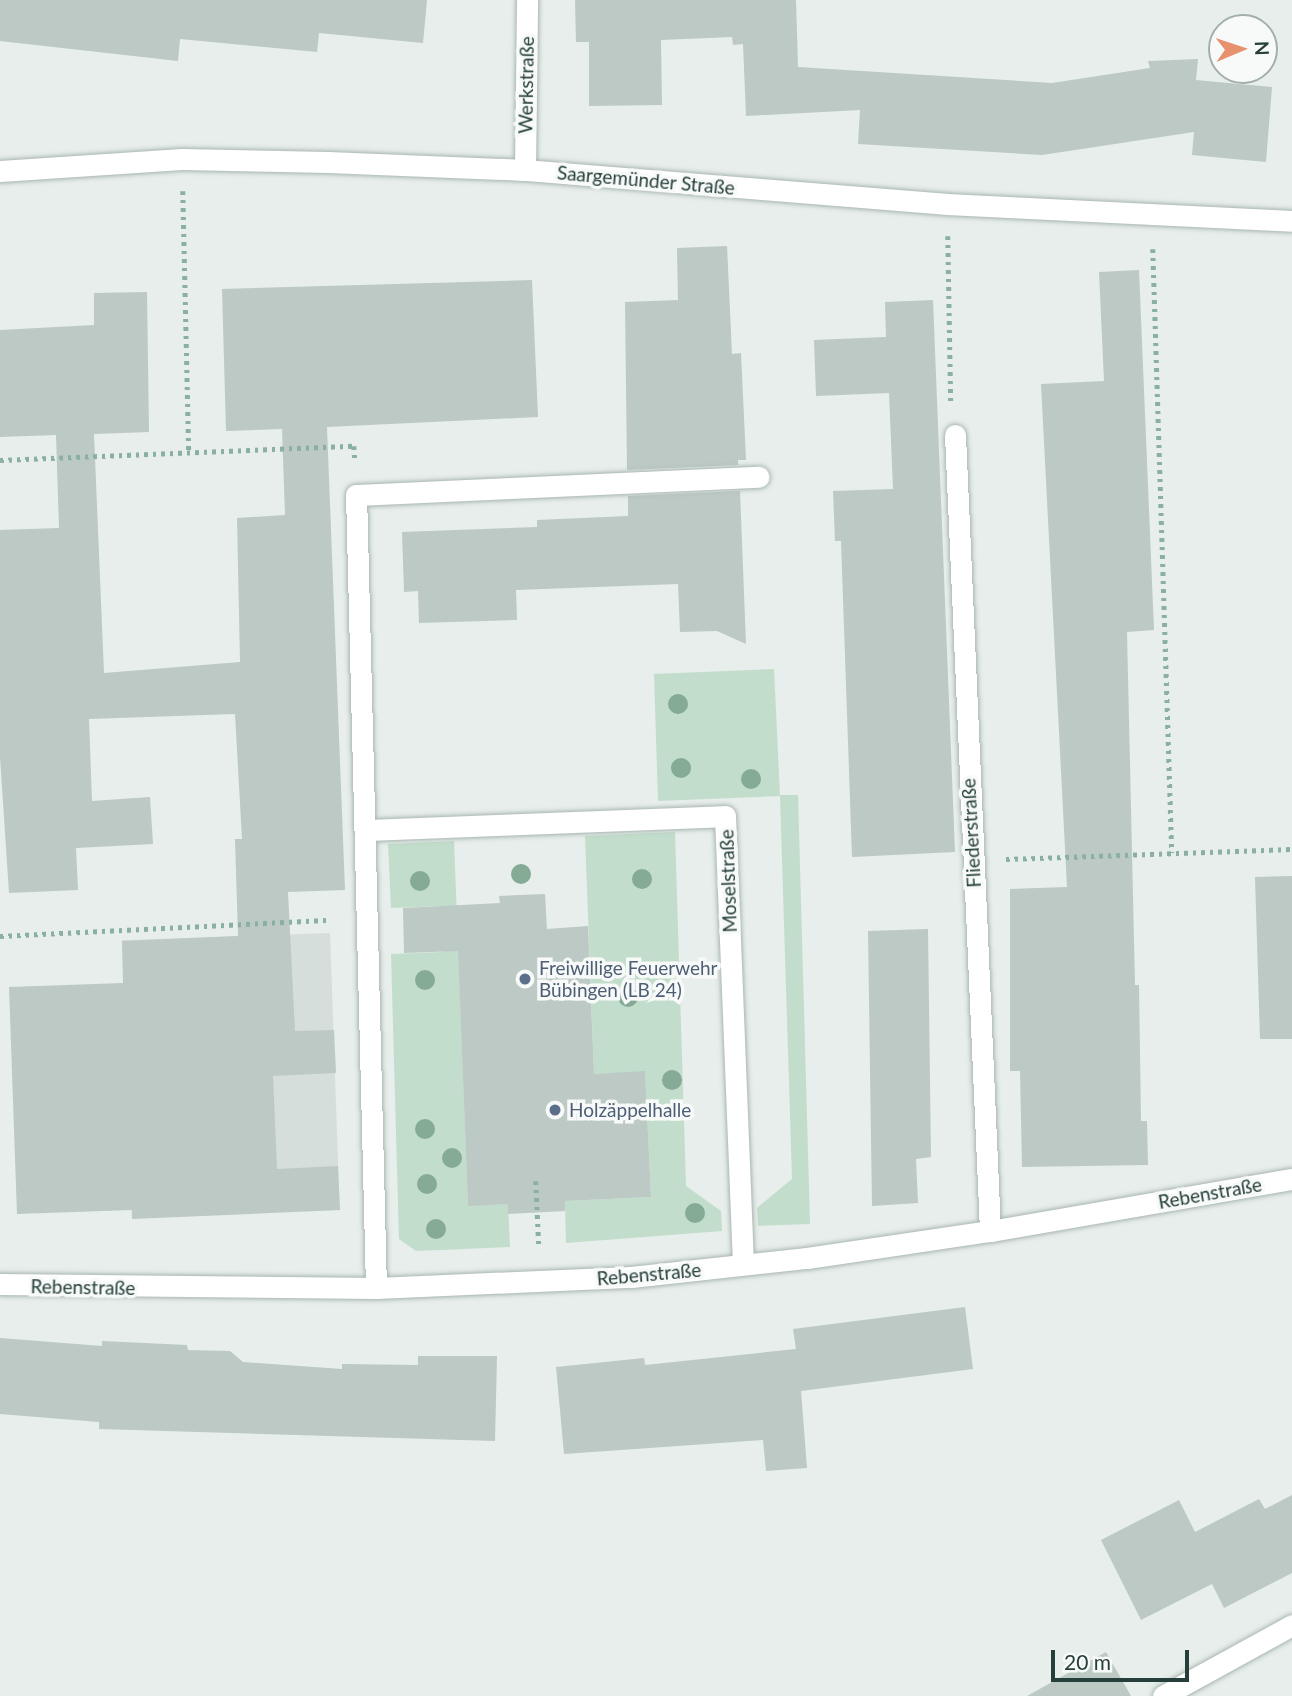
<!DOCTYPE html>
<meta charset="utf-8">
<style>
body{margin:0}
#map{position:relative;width:1292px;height:1696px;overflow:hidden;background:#e7eeeb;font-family:Lato,sans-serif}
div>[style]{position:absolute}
.built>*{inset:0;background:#d5deda;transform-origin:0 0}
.green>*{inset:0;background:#c2ddcb}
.building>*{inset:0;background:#bcc9c4}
.path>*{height:4.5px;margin-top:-2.25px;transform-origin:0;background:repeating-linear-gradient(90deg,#8aafa5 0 3.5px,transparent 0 8.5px)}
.roads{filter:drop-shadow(0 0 2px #a9b6b2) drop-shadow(0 0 2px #a9b6b2)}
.minor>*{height:21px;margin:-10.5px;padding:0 10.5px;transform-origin:10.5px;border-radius:10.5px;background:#fff}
.trees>*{width:20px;height:20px;margin:-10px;border-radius:50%;background:#85aa96}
.dots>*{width:19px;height:19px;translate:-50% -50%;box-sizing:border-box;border:4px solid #f7faf9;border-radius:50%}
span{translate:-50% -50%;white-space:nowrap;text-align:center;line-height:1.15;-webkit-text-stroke:7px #f7faf9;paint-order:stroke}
.street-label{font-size:19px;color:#263f3a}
.service-label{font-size:19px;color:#4e5e75}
.left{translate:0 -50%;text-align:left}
.north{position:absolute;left:1208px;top:14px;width:70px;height:70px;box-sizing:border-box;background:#f7faf9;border:2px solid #a3afad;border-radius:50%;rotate:88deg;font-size:19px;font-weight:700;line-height:28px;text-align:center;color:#263f3a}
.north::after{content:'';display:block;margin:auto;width:24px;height:32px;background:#e7926c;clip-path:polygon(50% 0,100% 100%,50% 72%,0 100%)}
.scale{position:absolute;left:1051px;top:1650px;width:138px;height:32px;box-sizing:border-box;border:4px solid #263f3a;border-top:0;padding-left:9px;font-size:21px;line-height:24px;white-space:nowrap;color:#263f3a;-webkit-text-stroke:5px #f7faf9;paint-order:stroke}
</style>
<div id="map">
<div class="built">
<div style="left:330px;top:933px;width:277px;height:208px;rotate:88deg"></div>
</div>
<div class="green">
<div style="clip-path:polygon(774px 669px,780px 795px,798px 795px,810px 1224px,758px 1226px,757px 1208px,792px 1179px,780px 796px,658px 801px,654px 674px)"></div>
<div style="clip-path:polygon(675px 832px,686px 1186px,721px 1211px,722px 1231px,566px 1243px,565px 1201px,651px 1197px,645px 1072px,594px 1074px,585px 836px)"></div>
<div style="clip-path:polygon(454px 841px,468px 1205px,508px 1204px,510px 1247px,416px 1251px,399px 1239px,391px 954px,443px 952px,441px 906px,391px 908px,388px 844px)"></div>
</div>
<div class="building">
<div style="clip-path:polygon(0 0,427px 0,423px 43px,319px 33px,317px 52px,180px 39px,178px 61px,0 41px)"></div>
<div style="clip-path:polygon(575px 0,796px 0,798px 67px,1052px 83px,1150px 68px,1148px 61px,1198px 59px,1196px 80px,1272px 87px,1266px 162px,1192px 155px,1194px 132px,1042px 155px,858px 144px,860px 110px,746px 116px,743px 44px,733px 45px,732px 37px,661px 40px,662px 105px,589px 106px,589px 42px,576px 42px)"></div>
<div style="clip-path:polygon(727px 246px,732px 354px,741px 353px,746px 460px,738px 460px,738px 465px,627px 470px,625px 302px,678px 300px,677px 248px)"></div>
<div style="clip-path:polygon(1139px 270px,1154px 630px,1127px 632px,1135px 985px,1139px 985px,1141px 1121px,1147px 1121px,1148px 1165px,1022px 1167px,1020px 1071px,1010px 1071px,1010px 889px,1067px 887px,1041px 384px,1104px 381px,1099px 272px)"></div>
<div style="clip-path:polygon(532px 280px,538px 417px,327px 427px,345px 890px,288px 892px,295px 1031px,334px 1030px,336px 1073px,273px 1076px,277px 1169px,338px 1166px,340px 1210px,132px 1219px,132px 1210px,17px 1214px,9px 987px,123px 983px,122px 941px,238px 936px,235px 839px,242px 839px,235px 714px,89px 719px,92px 801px,150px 797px,153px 844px,76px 848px,78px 890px,9px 893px,0 757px,0 530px,59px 528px,56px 435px,0 437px,0 330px,94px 325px,94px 293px,147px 292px,149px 432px,94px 434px,104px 673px,240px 662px,237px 518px,285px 515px,282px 429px,226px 431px,222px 289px)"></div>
<div style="clip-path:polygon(933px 300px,955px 852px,852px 857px,841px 541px,835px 541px,833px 491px,893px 489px,889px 393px,816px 396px,814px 340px,886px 337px,885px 302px)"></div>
<div style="clip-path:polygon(740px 491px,746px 644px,717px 631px,680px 632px,678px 584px,516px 590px,517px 620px,419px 623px,418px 591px,404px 592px,402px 532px,537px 527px,537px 520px,628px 516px,628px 496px)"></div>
<div style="clip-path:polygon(1292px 876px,1292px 1039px,1260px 1039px,1255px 877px)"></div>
<div style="clip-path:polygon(545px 894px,547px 929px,588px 926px,594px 1074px,645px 1071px,651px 1197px,565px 1201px,565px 1211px,508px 1214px,508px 1204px,468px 1206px,458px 951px,404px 953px,403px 908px,500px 903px,499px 896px)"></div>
<div style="clip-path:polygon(928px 929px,931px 1157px,916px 1159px,918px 1203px,872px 1206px,868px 931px)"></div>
<div style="clip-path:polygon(965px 1307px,973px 1369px,801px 1391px,807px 1468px,766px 1471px,763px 1440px,564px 1454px,556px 1367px,644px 1358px,645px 1365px,796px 1349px,793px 1329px)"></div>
<div style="clip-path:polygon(0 1338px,102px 1346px,102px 1341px,187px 1345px,188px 1350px,230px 1351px,243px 1362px,342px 1369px,342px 1364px,418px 1365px,418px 1356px,497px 1356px,495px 1441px,99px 1429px,99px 1422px,0 1414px)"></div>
<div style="clip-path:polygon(1292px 1495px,1292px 1573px,1224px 1608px,1212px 1584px,1141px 1620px,1101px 1540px,1179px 1500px,1195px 1532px,1259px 1499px,1265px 1509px)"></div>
<div style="clip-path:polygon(1106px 1652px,1131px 1696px,1027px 1696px)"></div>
</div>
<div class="path">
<div style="left:183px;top:191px;width:262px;rotate:88.7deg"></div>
<div style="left:948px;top:236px;width:166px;rotate:89deg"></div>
<div style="left:1153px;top:249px;width:604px;rotate:88.2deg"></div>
<div style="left:0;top:460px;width:354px;rotate:-2.3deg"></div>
<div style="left:354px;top:446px;width:16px;rotate:86deg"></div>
<div style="left:1006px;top:859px;width:286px;rotate:-2deg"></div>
<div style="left:0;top:936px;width:331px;rotate:-2.8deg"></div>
<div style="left:536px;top:1181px;width:66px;rotate:87.4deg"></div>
</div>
<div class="roads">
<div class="minor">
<div style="left:525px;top:170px;width:170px;rotate:-89.3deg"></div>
<div style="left:0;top:171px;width:182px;rotate:-3.8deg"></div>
<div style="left:182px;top:159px;width:146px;rotate:1.2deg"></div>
<div style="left:328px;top:162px;width:197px;rotate:2.3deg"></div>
<div style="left:525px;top:170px;width:423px;rotate:4.6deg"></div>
<div style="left:947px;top:204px;width:345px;rotate:2.8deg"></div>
<div style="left:955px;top:435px;width:797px;rotate:87.48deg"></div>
<div style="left:365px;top:830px;width:360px;rotate:-2.2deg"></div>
<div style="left:725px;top:816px;width:448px;rotate:87.7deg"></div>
<div style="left:0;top:1284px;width:376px;rotate:0.6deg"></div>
<div style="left:376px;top:1288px;width:255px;rotate:-2.5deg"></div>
<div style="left:631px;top:1277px;width:177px;rotate:-6.2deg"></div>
<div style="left:807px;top:1258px;width:185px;rotate:-8.4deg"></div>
<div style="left:990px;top:1231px;width:306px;rotate:-9.8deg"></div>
<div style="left:376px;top:1288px;width:793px;rotate:-91.44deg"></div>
<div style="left:356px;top:495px;width:403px;rotate:-2.6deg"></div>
<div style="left:1163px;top:1696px;width:147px;rotate:-28.8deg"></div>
</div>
</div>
<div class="trees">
<div style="left:678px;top:704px"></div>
<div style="left:681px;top:768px"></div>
<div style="left:751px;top:779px"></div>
<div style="left:521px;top:874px"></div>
<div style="left:642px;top:879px"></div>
<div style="left:420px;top:881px"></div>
<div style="left:425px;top:980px"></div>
<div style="left:628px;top:997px"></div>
<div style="left:672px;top:1080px"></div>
<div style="left:425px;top:1129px"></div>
<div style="left:452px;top:1158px"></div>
<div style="left:427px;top:1184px"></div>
<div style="left:695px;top:1213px"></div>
<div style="left:436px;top:1229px"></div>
</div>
<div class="dots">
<div style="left:525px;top:979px;background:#5c6f8a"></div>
<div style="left:555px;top:1110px;background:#5c6f8a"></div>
</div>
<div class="street-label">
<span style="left:526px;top:85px;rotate:-89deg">Werkstraße</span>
<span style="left:646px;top:180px;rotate:5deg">Saargemünder Straße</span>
<span style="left:971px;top:833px;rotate:-93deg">Fliederstraße</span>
<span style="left:728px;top:881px;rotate:-92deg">Moselstraße</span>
<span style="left:1210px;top:1193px;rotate:-10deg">Rebenstraße</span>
<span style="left:649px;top:1274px;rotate:-5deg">Rebenstraße</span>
<span style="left:83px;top:1287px;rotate:1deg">Rebenstraße</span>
</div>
<div class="service-label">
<span class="left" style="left:539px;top:979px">Freiwillige Feuerwehr<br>Bübingen (LB 24)</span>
<span class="left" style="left:569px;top:1110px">Holzäppelhalle</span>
</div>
<div class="north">N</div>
<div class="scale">20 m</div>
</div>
